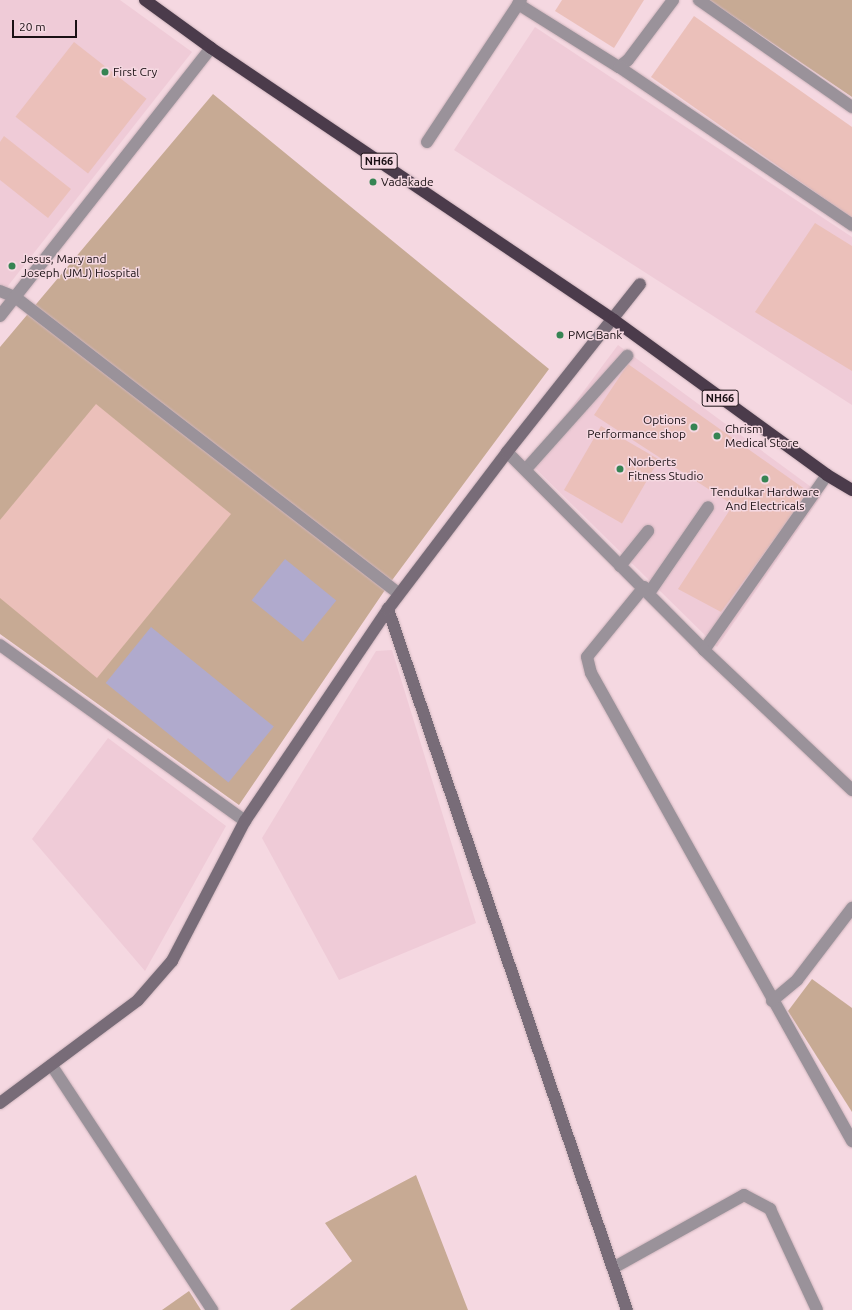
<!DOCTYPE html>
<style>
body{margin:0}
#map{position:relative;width:852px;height:1310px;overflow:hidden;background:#f5d8e1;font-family:Ubuntu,sans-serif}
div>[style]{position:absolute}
.built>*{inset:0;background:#efcbd7}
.green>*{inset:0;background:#c7aa94}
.water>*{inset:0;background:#b0aacd;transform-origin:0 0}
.building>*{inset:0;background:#ebc0ba;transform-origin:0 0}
.roads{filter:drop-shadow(0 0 1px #ceb4bc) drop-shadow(0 0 1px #ceb4bc)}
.lane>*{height:12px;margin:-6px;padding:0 6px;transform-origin:6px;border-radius:6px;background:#9a929a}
.street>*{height:12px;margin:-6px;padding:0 6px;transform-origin:6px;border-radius:6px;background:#9a929a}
.secondary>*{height:12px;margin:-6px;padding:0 6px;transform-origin:6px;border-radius:6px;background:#786c78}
.highway>*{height:12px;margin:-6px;padding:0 6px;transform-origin:6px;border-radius:6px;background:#4b3b4b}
.dots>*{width:11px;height:11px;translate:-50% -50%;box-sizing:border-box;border:2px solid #f5d8e1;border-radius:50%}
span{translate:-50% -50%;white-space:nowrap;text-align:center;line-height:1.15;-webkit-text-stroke:3px #f5d8e1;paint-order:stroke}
.shield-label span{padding:1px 3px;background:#f5d8e1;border:1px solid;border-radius:3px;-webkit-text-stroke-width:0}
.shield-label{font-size:11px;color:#1a1014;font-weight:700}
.poi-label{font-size:12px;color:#1a1014}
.left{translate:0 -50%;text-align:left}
.right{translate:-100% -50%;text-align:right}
.scale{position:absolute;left:12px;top:20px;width:65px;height:18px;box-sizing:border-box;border:2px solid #1a1014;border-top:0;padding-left:5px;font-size:12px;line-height:14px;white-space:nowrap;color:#1a1014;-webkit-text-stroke:3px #f5d8e1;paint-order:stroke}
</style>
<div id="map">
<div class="built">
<div style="clip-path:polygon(0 0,120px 0,192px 52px,0 296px)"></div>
<div style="clip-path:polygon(535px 27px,852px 237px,852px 405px,454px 150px)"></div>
<div style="clip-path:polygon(618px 345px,822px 495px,717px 647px,530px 463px)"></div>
<div style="clip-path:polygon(392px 650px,476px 923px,339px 980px,262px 838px,376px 651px)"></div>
<div style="clip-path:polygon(108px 738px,226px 826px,145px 971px,32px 839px)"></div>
</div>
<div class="green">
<div style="clip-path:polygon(709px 0,852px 0,852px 97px)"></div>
<div style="clip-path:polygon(213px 94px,549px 369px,387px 587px,239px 805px,0 634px,0 347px)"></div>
<div style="clip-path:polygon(812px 979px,852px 1008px,852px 1112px,788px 1011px)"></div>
<div style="clip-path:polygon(416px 1175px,468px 1310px,290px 1310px,352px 1261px,325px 1223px)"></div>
<div style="clip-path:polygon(189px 1291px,201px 1310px,162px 1310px)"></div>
</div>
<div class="water">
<div style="left:285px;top:559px;width:66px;height:53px;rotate:39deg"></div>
<div style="left:151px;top:627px;width:158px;height:72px;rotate:39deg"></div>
</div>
<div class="building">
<div style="clip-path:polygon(562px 0,644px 0,614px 48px,555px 11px)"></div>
<div style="clip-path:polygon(694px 16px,852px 127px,852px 218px,651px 77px)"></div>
<div style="left:74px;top:42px;width:92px;height:95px;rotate:38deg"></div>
<div style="clip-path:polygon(4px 136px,71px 189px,48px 218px,0 180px,0 142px)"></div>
<div style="clip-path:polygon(815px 223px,852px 246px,852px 371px,755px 312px)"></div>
<div style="clip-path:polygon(628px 364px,809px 492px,721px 612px,678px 589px,733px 505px,594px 415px)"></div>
<div style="clip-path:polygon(96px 404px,231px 514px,97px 678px,0 598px,0 520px)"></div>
<div style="left:601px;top:426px;width:67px;height:74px;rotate:30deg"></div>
</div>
<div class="roads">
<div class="lane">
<div style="left:699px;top:0;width:187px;rotate:35deg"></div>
<div style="left:518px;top:4px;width:119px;rotate:32deg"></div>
<div style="left:619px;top:67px;width:11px;rotate:-38deg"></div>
<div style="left:628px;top:60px;width:75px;rotate:-53.1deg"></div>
<div style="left:619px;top:67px;width:282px;rotate:34.1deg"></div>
<div style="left:0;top:291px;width:16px;rotate:22deg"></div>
<div style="left:15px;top:297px;width:485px;rotate:37.7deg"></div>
<div style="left:526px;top:469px;width:152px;rotate:-48.2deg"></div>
<div style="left:620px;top:566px;width:45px;rotate:-51.3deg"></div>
<div style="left:649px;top:593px;width:104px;rotate:-55.5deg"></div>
<div style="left:704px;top:650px;width:214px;rotate:-54.9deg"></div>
</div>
<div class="street">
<div style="left:427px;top:142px;width:170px;rotate:-56.5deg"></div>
<div style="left:0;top:316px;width:341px;rotate:-51.8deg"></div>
<div style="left:507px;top:452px;width:279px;rotate:45.1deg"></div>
<div style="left:704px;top:650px;width:204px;rotate:43.4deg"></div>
<div style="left:644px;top:587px;width:90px;rotate:129.2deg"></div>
<div style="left:587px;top:657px;width:16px;rotate:76deg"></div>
<div style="left:591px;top:673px;width:536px;rotate:60.85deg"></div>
<div style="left:0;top:645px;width:302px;rotate:35.7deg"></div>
<div style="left:772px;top:1001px;width:33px;rotate:-40deg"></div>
<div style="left:797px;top:980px;width:91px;rotate:-52.6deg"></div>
<div style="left:52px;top:1066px;width:292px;rotate:56.7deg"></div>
<div style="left:613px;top:1268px;width:150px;rotate:-29.1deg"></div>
<div style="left:744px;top:1195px;width:30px;rotate:28deg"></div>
<div style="left:770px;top:1209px;width:111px;rotate:65deg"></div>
</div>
<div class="secondary">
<div style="left:0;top:1103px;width:172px;rotate:-36.7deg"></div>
<div style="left:138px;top:1000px;width:52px;rotate:-48.9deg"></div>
<div style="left:172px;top:961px;width:158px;rotate:-62.5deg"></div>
<div style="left:245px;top:821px;width:256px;rotate:-56deg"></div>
<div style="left:627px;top:1310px;width:741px;rotate:-108.83deg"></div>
<div style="left:388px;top:609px;width:197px;rotate:-52.8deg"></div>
<div style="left:507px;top:452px;width:214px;rotate:-51.6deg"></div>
</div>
<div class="highway">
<div style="left:145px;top:0;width:82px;rotate:36deg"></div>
<div style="left:211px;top:48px;width:486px;rotate:34deg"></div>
<div style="left:614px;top:320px;width:263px;rotate:36deg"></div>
<div style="left:827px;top:475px;width:29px;rotate:31deg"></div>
</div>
</div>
<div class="dots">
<div style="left:105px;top:72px;background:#368453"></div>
<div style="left:373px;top:182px;background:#368453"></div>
<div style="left:12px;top:266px;background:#368453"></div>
<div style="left:560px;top:335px;background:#368453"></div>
<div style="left:694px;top:427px;background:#368453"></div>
<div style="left:717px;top:436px;background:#368453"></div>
<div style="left:620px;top:469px;background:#368453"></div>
<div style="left:765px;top:479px;background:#368453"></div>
</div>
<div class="shield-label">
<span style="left:379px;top:161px">NH66</span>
<span style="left:720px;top:398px">NH66</span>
</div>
<div class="poi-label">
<span class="left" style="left:113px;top:72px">First Cry</span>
<span class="left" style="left:381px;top:182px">Vadakade</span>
<span class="left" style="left:21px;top:266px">Jesus, Mary and<br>Joseph (JMJ) Hospital</span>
<span class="left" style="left:568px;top:335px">PMC Bank</span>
<span class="right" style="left:686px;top:427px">Options<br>Performance shop</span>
<span class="left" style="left:725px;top:436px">Chrism<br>Medical Store</span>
<span class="left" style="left:628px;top:469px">Norberts<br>Fitness Studio</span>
<span style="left:765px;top:499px">Tendulkar Hardware<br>And Electricals</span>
</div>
<div class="scale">20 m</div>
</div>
